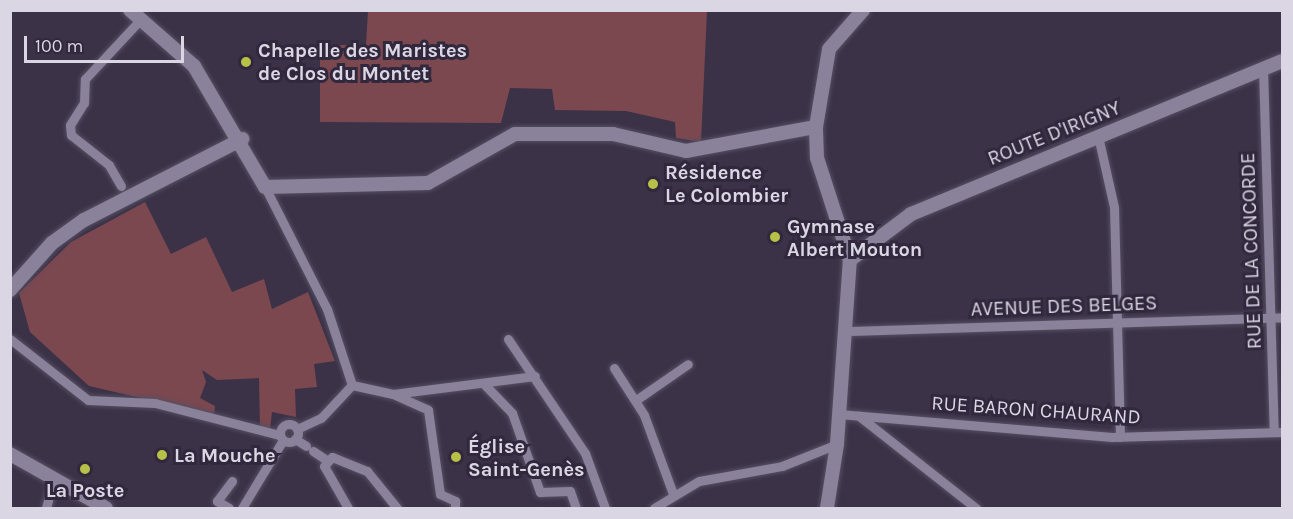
<!DOCTYPE html>
<meta charset="utf-8">
<style>
body{margin:0}
#map{position:relative;width:1293px;height:519px;overflow:hidden;background:#3b3248;font-family:Karla,sans-serif}
div>[style]{position:absolute}
.green>*{inset:0;background:#7b4850}
.roads{filter:drop-shadow(0 0 2px #564f61) drop-shadow(0 0 2px #564f61)}
.street>*{height:9px;margin:-4.5px;padding:0 4.5px;transform-origin:4.5px;border-radius:4.5px;background:#8a819a}
.street>.ring{margin:-4.5px;padding:0;box-sizing:content-box;background:none;border:9px solid #8a819a;border-radius:50%}
.secondary>*{height:14px;margin:-7px;padding:0 7px;transform-origin:7px;border-radius:7px;background:#8a819a}
.dots>*{width:16px;height:16px;translate:-50% -50%;box-sizing:border-box;border:3px solid #31283e;border-radius:50%}
span{translate:-50% -50%;white-space:nowrap;text-align:center;line-height:1.15;-webkit-text-stroke:6px #31283e;paint-order:stroke}
.poi-label{font-size:20px;color:#dbd6e4;font-weight:700}
.left{translate:0 -50%;text-align:left}
.street-label{font-size:20px;color:#dbd6e4}
.frame{position:absolute;inset:0;border:12px solid #dbd6e4;pointer-events:none}
.scale{position:absolute;left:24px;top:36px;width:160px;height:27px;box-sizing:border-box;border:3px solid #dbd6e4;border-top:0;padding-left:8px;font-size:18px;line-height:21px;white-space:nowrap;color:#dbd6e4;-webkit-text-stroke:4px #31283e;paint-order:stroke}
</style>
<div id="map">
<div class="green">
<div style="clip-path:polygon(368px 11px,707px 11px,701px 142px,676px 138px,675px 122px,626px 111px,555px 110px,552px 89px,510px 88px,501px 123px,320px 122px,320px 45px,366px 45px)"></div>
<div style="clip-path:polygon(145px 202px,171px 254px,206px 237px,232px 292px,264px 279px,272px 309px,308px 292px,335px 361px,314px 364px,317px 387px,295px 389px,296px 417px,272px 412px,270px 429px,260px 428px,259px 378px,217px 380px,202px 370px,206px 382px,200px 398px,215px 406px,214px 415px,89px 386px,30px 332px,19px 293px,71px 242px)"></div>
</div>
<div class="roads">
<div class="street">
<div style="left:1263px;top:68px;width:364px;rotate:88.3deg"></div>
<div style="left:1098px;top:136px;width:73px;rotate:77.3deg"></div>
<div style="left:1114px;top:207px;width:230px;rotate:88.5deg"></div>
<div style="left:121px;top:186px;width:24px;rotate:-120deg"></div>
<div style="left:109px;top:165px;width:48px;rotate:-141.7deg"></div>
<div style="left:71px;top:135px;width:10px;rotate:-96deg"></div>
<div style="left:70px;top:125px;width:26px;rotate:-58deg"></div>
<div style="left:84px;top:103px;width:24px;rotate:-88deg"></div>
<div style="left:85px;top:79px;width:82px;rotate:-47deg"></div>
<div style="left:265px;top:187px;width:137px;rotate:63.1deg"></div>
<div style="left:327px;top:309px;width:80px;rotate:71.8deg"></div>
<div style="left:847px;top:331px;width:435px;rotate:-1.8deg"></div>
<div style="left:10px;top:339px;width:99px;rotate:38deg"></div>
<div style="left:88px;top:400px;width:67px;rotate:2.6deg"></div>
<div style="left:155px;top:403px;width:129px;rotate:14.4deg"></div>
<div style="left:508px;top:339px;width:138px;rotate:56deg"></div>
<div style="left:585px;top:453px;width:59px;rotate:70deg"></div>
<div style="left:614px;top:368px;width:56px;rotate:57.4deg"></div>
<div style="left:644px;top:415px;width:84px;rotate:69.8deg"></div>
<div style="left:483px;top:383px;width:42px;rotate:46deg"></div>
<div style="left:512px;top:413px;width:84px;rotate:70.5deg"></div>
<div style="left:540px;top:492px;width:30px;rotate:-2deg"></div>
<div style="left:570px;top:491px;width:18px;rotate:71deg"></div>
<div style="left:352px;top:385px;width:42px;rotate:12.4deg"></div>
<div style="left:393px;top:394px;width:143px;rotate:-7.2deg"></div>
<div style="left:395px;top:395px;width:36px;rotate:24deg"></div>
<div style="left:428px;top:410px;width:85px;rotate:81.9deg"></div>
<div style="left:440px;top:494px;width:17px;rotate:25deg"></div>
<div style="left:455px;top:501px;width:7px;rotate:90deg"></div>
<div style="left:636px;top:400px;width:63px;rotate:-34.7deg"></div>
<div style="left:839px;top:414px;width:274px;rotate:4.8deg"></div>
<div style="left:1112px;top:437px;width:170px;rotate:-1.7deg"></div>
<div style="left:859px;top:416px;width:149px;rotate:38.2deg"></div>
<div class="ring" style="left:280px;top:424px;width:9px;height:9px"></div>
<div style="left:297px;top:429px;width:26px;rotate:-25deg"></div>
<div style="left:321px;top:418px;width:45px;rotate:-46.8deg"></div>
<div style="left:295px;top:439px;width:13px;rotate:32deg"></div>
<div style="left:313px;top:451px;width:18px;rotate:34deg"></div>
<div style="left:46px;top:508px;width:30px;rotate:-75deg"></div>
<div style="left:229px;top:508px;width:14px;rotate:-150deg"></div>
<div style="left:217px;top:501px;width:25px;rotate:-53deg"></div>
<div style="left:242px;top:508px;width:79px;rotate:-58.9deg"></div>
<div style="left:348px;top:508px;width:48px;rotate:-119.7deg"></div>
<div style="left:324px;top:466px;width:12px;rotate:-48deg"></div>
<div style="left:332px;top:457px;width:38px;rotate:22deg"></div>
<div style="left:367px;top:471px;width:48px;rotate:51deg"></div>
<div style="left:654px;top:508px;width:52px;rotate:-31deg"></div>
<div style="left:699px;top:481px;width:84px;rotate:-10.2deg"></div>
<div style="left:782px;top:466px;width:59px;rotate:-21.8deg"></div>
</div>
<div class="secondary">
<div style="left:130px;top:10px;width:85px;rotate:41.2deg"></div>
<div style="left:194px;top:66px;width:140px;rotate:59.6deg"></div>
<div style="left:265px;top:187px;width:163px;rotate:-1.4deg"></div>
<div style="left:428px;top:183px;width:100px;rotate:-29.4deg"></div>
<div style="left:515px;top:134px;width:98px"></div>
<div style="left:613px;top:134px;width:75px;rotate:13.1deg"></div>
<div style="left:686px;top:151px;width:132px;rotate:-10.5deg"></div>
<div style="left:850px;top:260px;width:76px;rotate:-37deg"></div>
<div style="left:911px;top:214px;width:401px;rotate:-22.4deg"></div>
<div style="left:10px;top:290px;width:63px;rotate:-48.2deg"></div>
<div style="left:52px;top:243px;width:39px;rotate:-36deg"></div>
<div style="left:84px;top:220px;width:178px;rotate:-27.1deg"></div>
<div style="left:10px;top:454px;width:110px;rotate:29.4deg"></div>
<div style="left:827px;top:508px;width:65px;rotate:-81.1deg"></div>
<div style="left:837px;top:444px;width:184px;rotate:-86deg"></div>
<div style="left:850px;top:260px;width:107px;rotate:-107.9deg"></div>
<div style="left:817px;top:158px;width:31px;rotate:-92deg"></div>
<div style="left:816px;top:127px;width:79px;rotate:-80.5deg"></div>
<div style="left:829px;top:49px;width:52px;rotate:-48.9deg"></div>
</div>
</div>
<div class="dots">
<div style="left:246px;top:62px;background:#b8c147"></div>
<div style="left:653px;top:184px;background:#b8c147"></div>
<div style="left:775px;top:237px;background:#b8c147"></div>
<div style="left:162px;top:455px;background:#b8c147"></div>
<div style="left:456px;top:457px;background:#b8c147"></div>
<div style="left:85px;top:469px;background:#b8c147"></div>
</div>
<div class="poi-label">
<span class="left" style="left:258px;top:62px">Chapelle des Maristes<br>de Clos du Montet</span>
<span class="left" style="left:665px;top:184px">Résidence<br>Le Colombier</span>
<span class="left" style="left:787px;top:238px">Gymnase<br>Albert Mouton</span>
<span class="left" style="left:468px;top:458px">Église<br>Saint-Genès</span>
<span class="left" style="left:174px;top:455px">La Mouche</span>
<span style="left:85px;top:490px">La Poste</span>
</div>
<div class="street-label">
<span style="left:1054px;top:133px;rotate:-22deg">ROUTE D'IRIGNY</span>
<span style="left:1251px;top:251px;rotate:-92deg">RUE DE LA CONCORDE</span>
<span style="left:1064px;top:306px;rotate:-2deg">AVENUE DES BELGES</span>
<span style="left:1036px;top:410px;rotate:4deg">RUE BARON CHAURAND</span>
</div>
<div class="frame"></div>
<div class="scale">100 m</div>
</div>
